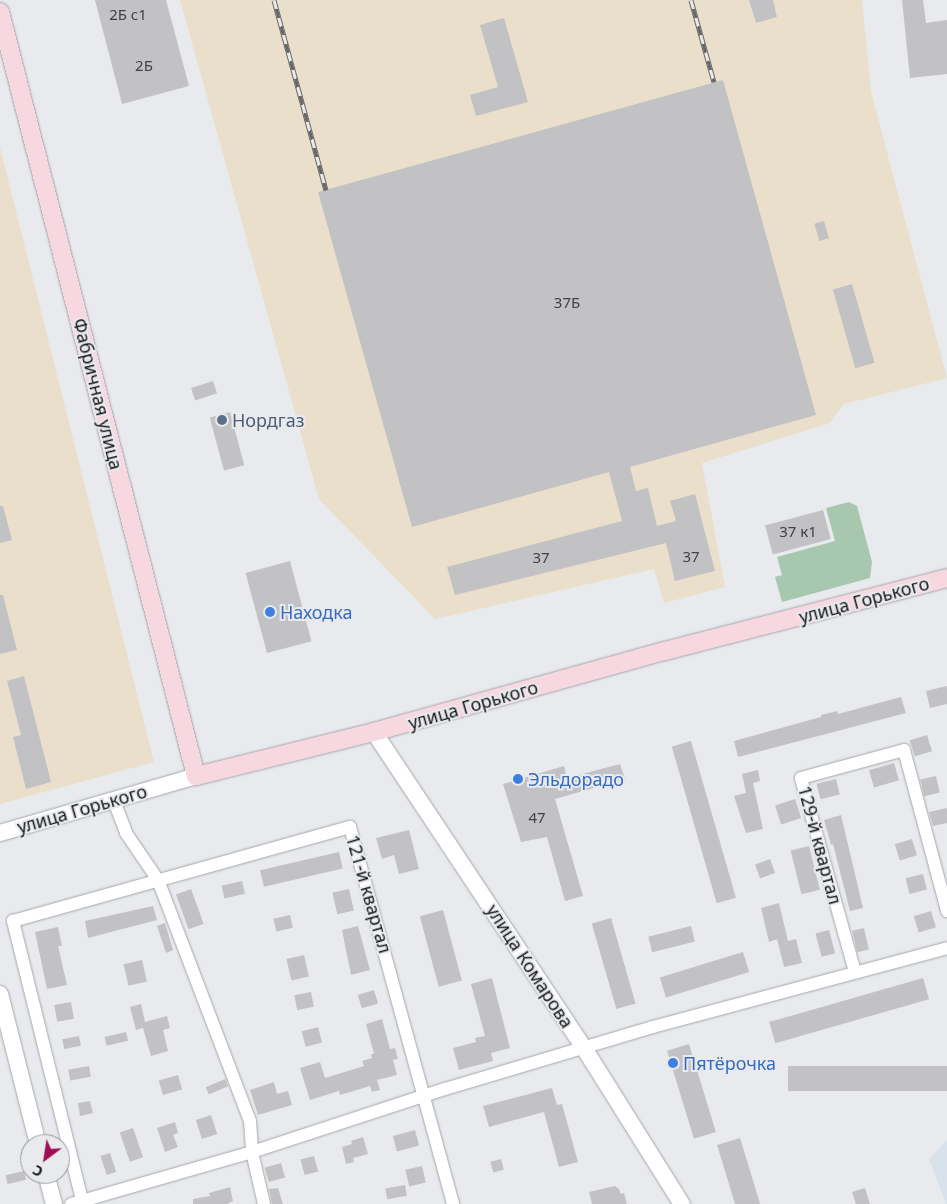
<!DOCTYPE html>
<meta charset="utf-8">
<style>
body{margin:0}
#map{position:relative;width:947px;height:1204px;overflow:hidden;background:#e8eaed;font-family:"Noto Sans",sans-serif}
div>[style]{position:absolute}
.industrial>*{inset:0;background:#eadfca}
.built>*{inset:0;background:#d9e1ea}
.green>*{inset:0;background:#a7c8af}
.building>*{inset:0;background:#c2c2c5;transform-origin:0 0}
.roads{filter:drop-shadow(0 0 1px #a5a7aa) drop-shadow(0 0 1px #a5a7aa)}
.minor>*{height:12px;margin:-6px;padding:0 6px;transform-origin:6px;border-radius:6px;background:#fff}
.tertiary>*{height:16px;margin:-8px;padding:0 8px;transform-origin:8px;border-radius:8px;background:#fff}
.secondary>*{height:18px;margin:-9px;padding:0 9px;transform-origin:9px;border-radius:9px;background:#f8d8e0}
.rail>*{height:5px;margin-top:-2.5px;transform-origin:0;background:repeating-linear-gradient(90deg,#e8eaed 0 9px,#666769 0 18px);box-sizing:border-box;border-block:1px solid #666769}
.dots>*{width:14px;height:14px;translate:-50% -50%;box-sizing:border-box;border:2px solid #e8eaed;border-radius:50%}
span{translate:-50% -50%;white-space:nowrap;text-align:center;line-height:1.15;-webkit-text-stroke:4px #e8eaed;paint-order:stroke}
.number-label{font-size:15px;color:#414243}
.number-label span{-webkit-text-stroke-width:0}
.street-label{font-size:18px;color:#161718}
.service-label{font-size:18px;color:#4e5e75}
.left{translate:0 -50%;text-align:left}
.shop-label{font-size:18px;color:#366cbe}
.north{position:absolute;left:20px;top:1134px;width:50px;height:50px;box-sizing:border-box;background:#e8eaed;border:1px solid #949698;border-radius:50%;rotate:211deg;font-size:14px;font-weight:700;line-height:20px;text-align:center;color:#161718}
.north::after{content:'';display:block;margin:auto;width:18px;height:22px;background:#a10e52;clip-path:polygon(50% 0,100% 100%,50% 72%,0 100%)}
</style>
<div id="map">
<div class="industrial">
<div style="clip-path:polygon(180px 0,862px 0,871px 92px,947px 378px,844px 404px,830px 423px,702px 463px,725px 587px,664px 603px,654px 569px,435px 619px,319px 499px)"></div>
<div style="clip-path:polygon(0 147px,154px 762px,0 804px)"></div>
</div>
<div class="built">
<div style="clip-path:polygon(947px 1140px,947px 1204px,946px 1204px,929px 1159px)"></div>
</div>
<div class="green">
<div style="clip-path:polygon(849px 502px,857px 506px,872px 562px,870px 578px,782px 602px,775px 577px,782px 575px,777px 557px,835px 541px,826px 508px)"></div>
</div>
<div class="building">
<div style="clip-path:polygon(95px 0,166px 0,189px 86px,122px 104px)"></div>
<div style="clip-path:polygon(749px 0,773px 0,777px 17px,756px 23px)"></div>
<div style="clip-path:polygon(902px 0,923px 0,926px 23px,947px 20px,947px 74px,910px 78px)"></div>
<div style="clip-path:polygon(504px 18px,528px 102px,476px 116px,470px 95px,498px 87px,480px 25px)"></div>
<div style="clip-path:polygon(723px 80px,816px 415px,630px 467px,636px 491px,648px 488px,657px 526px,676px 521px,670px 501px,695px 494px,715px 571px,675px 581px,666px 543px,455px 595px,447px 567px,622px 521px,609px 472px,412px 527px,318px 192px)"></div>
<div style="left:824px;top:221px;width:18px;height:10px;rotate:74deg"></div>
<div style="left:852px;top:284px;width:82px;height:20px;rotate:74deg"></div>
<div style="left:213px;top:381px;width:13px;height:23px;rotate:72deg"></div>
<div style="left:230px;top:412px;width:55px;height:21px;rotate:75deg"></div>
<div style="clip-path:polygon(0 506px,3px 506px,12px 540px,0 543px)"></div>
<div style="left:823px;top:510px;width:30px;height:60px;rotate:75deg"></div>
<div style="left:290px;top:561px;width:83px;height:46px;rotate:75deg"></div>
<div style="clip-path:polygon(0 595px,3px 595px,17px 650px,0 654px)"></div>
<div style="clip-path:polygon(24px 676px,51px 782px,26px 789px,13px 737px,21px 735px,7px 681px)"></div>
<div style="clip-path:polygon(947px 686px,947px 704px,930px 708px,926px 691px)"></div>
<div style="clip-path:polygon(901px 697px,906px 713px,738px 757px,734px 741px,821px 717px,821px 715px,837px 711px,838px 714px)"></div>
<div style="left:927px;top:735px;width:17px;height:18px;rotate:73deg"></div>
<div style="left:691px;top:741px;width:163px;height:20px;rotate:74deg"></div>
<div style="left:894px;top:763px;width:18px;height:26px;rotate:74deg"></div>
<div style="clip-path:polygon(620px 764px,625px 779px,555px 799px,583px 896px,565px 901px,547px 837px,521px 842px,503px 784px,564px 766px,567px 778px)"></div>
<div style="clip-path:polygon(758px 770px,760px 781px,753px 783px,763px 829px,746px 833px,734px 796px,746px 793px,742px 774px)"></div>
<div style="left:936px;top:776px;width:17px;height:16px;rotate:77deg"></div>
<div style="left:836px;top:779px;width:16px;height:20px;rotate:76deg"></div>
<div style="left:795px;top:799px;width:20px;height:21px;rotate:72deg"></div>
<div style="clip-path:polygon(947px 808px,947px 823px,933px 826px,929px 812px)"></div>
<div style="clip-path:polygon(841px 815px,863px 908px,850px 911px,833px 844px,831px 845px,824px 820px)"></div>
<div style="clip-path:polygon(409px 830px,419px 869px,399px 874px,394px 855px,382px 859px,376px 838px)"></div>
<div style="left:912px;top:839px;width:17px;height:18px;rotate:73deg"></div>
<div style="left:809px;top:846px;width:45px;height:19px;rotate:76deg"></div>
<div style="left:339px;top:852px;width:17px;height:81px;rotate:77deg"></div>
<div style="left:770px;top:859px;width:15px;height:16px;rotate:70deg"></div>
<div style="left:923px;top:874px;width:16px;height:18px;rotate:76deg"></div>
<div style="left:242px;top:881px;width:13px;height:21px;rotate:77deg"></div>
<div style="left:191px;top:889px;width:37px;height:16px;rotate:70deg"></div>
<div style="left:349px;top:889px;width:22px;height:17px;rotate:77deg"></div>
<div style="clip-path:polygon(779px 903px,788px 941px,796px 939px,802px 963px,784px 967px,777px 939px,769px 942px,761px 908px)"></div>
<div style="clip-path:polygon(153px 906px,157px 920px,88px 938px,85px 921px)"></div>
<div style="left:443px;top:910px;width:73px;height:24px;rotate:75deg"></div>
<div style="left:931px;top:911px;width:17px;height:18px;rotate:73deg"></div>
<div style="left:290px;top:915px;width:13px;height:17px;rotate:77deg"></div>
<div style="left:611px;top:918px;width:89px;height:20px;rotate:74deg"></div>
<div style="clip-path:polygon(165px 923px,173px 950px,166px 953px,157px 926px)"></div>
<div style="clip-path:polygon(358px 926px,370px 970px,351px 975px,342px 930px)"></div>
<div style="left:691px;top:926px;width:16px;height:44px;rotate:76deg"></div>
<div style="clip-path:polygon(58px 927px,62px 946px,58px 946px,67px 985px,47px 989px,35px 932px)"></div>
<div style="left:864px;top:928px;width:22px;height:12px;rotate:77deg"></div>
<div style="left:829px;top:930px;width:24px;height:14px;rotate:75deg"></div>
<div style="left:743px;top:952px;width:21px;height:87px;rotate:73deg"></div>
<div style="left:304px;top:955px;width:22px;height:18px;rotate:77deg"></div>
<div style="left:142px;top:960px;width:22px;height:19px;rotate:77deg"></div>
<div style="clip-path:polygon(492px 978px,510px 1048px,491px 1053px,493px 1061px,459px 1070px,453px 1048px,476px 1042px,475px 1038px,485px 1036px,471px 984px)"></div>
<div style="left:923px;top:978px;width:22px;height:160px;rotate:74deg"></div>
<div style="left:374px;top:990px;width:14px;height:17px;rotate:73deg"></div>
<div style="left:311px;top:992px;width:15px;height:17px;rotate:79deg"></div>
<div style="left:71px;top:1002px;width:17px;height:17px;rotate:80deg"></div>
<div style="clip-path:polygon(141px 1004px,145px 1022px,167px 1016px,170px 1028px,163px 1030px,168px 1051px,151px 1056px,143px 1028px,136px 1030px,130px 1007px)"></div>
<div style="clip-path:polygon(382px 1019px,390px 1049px,395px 1048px,398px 1059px,393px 1060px,397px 1075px,377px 1080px,380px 1090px,372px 1092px,370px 1086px,340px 1095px,339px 1091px,310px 1100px,300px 1068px,320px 1062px,325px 1078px,364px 1066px,362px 1061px,372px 1058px,371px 1054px,374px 1054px,366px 1024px)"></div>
<div style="left:318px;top:1027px;width:16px;height:17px;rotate:75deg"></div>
<div style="left:126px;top:1032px;width:9px;height:22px;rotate:77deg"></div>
<div style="left:79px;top:1036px;width:10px;height:17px;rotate:79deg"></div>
<div style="left:689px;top:1044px;width:92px;height:23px;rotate:73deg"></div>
<div style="left:89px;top:1066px;width:11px;height:21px;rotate:80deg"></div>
<div style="left:947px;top:1066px;width:25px;height:159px;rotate:90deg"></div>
<div style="left:178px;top:1075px;width:15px;height:20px;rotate:74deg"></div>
<div style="left:225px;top:1079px;width:8px;height:21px;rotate:67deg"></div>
<div style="clip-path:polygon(274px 1082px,277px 1094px,288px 1091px,292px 1105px,258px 1115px,250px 1090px)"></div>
<div style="clip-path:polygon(552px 1088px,557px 1105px,562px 1104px,578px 1162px,559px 1167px,544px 1112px,489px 1127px,483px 1106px)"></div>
<div style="clip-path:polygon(90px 1101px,93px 1113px,80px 1116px,78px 1103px)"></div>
<div style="left:211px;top:1115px;width:20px;height:16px;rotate:72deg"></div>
<div style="clip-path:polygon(175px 1122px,178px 1133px,173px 1135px,178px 1147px,165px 1152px,157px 1128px)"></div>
<div style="left:133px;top:1128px;width:31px;height:14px;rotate:71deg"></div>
<div style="left:415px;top:1130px;width:16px;height:23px;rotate:75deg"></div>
<div style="clip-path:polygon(363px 1137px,368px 1154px,353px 1158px,354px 1162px,346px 1164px,342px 1147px,352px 1144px,351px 1141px)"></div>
<div style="left:740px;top:1138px;width:69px;height:24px;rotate:73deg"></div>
<div style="left:110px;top:1153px;width:20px;height:10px;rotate:72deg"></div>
<div style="left:314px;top:1156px;width:16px;height:14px;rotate:75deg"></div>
<div style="left:501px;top:1159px;width:11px;height:11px;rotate:75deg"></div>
<div style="left:281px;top:1163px;width:15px;height:17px;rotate:74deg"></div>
<div style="left:422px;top:1166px;width:17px;height:17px;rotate:77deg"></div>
<div style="left:24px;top:1171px;width:9px;height:19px;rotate:77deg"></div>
<div style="left:405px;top:1185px;width:11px;height:20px;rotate:80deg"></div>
<div style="clip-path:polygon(615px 1186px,619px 1189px,621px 1194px,624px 1193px,627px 1204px,592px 1204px,589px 1192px)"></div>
<div style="clip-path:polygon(230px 1187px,233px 1201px,227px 1204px,193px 1204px,193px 1199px,210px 1196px,209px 1193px)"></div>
<div style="clip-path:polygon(278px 1188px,283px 1204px,272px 1204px,269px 1189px)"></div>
<div style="clip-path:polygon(865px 1188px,870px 1204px,856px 1204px,852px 1192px)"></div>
</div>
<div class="roads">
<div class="minor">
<div style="left:114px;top:801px;width:34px;rotate:69deg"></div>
<div style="left:126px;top:833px;width:57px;rotate:55.8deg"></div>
<div style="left:158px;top:880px;width:258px;rotate:69.1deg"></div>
<div style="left:250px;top:1121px;width:31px;rotate:86deg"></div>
<div style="left:252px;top:1152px;width:53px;rotate:77deg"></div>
<div style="left:855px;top:972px;width:201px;rotate:-105.6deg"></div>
<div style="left:801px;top:778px;width:107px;rotate:-15.2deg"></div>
<div style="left:904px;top:750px;width:167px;rotate:75deg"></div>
<div style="left:71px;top:1204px;width:188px;rotate:-16deg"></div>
<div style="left:252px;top:1152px;width:203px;rotate:-18.1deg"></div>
<div style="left:445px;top:1089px;width:217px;rotate:-16.6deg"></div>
<div style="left:653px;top:1027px;width:304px;rotate:-15deg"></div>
<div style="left:83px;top:1204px;width:292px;rotate:-103.9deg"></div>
<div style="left:13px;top:921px;width:350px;rotate:-15.6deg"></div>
<div style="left:350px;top:827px;width:391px;rotate:74.7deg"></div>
</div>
<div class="tertiary">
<div style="left:374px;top:732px;width:379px;rotate:56.4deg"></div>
<div style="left:584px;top:1048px;width:184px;rotate:57.9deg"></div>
<div style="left:0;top:833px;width:204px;rotate:-16.2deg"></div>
<div style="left:0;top:994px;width:155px;rotate:75.8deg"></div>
<div style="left:46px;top:1174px;width:31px;rotate:75deg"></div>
</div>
<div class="secondary">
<div style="left:0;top:12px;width:789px;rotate:75.61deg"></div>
<div style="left:196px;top:776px;width:183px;rotate:-13.9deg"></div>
<div style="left:374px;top:732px;width:302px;rotate:-15.6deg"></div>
<div style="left:665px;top:651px;width:291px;rotate:-14.5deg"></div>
</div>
</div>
<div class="rail">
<div style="left:274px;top:0;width:197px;rotate:74.7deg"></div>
<div style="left:691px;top:0;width:85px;rotate:74.3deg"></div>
</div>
<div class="dots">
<div style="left:222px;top:420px;background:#5c6f8a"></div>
<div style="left:270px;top:612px;background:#3f7fe0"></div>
<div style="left:518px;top:779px;background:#3f7fe0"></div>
<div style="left:673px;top:1063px;background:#3f7fe0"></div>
</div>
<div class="number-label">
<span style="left:128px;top:15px">2Б с1</span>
<span style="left:144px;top:66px">2Б</span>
<span style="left:567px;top:303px">37Б</span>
<span style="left:798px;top:532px">37 к1</span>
<span style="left:691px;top:557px">37</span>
<span style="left:541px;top:558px">37</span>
<span style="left:537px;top:818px">47</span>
</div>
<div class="street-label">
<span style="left:98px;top:394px;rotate:76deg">Фабричная улица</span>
<span style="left:864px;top:600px;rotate:-15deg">улица Горького</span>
<span style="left:473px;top:705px;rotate:-16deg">улица Горького</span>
<span style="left:82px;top:809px;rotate:-16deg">улица Горького</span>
<span style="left:820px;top:845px;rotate:75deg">129-й квартал</span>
<span style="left:369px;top:894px;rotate:74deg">121-й квартал</span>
<span style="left:530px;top:966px;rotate:57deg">улица Комарова</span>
</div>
<div class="service-label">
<span class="left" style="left:232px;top:420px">Нордгаз</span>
</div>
<div class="shop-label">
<span class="left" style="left:280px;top:612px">Находка</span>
<span class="left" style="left:528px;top:779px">Эльдорадо</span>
<span class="left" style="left:683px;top:1063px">Пятёрочка</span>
</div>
<div class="north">С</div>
</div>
